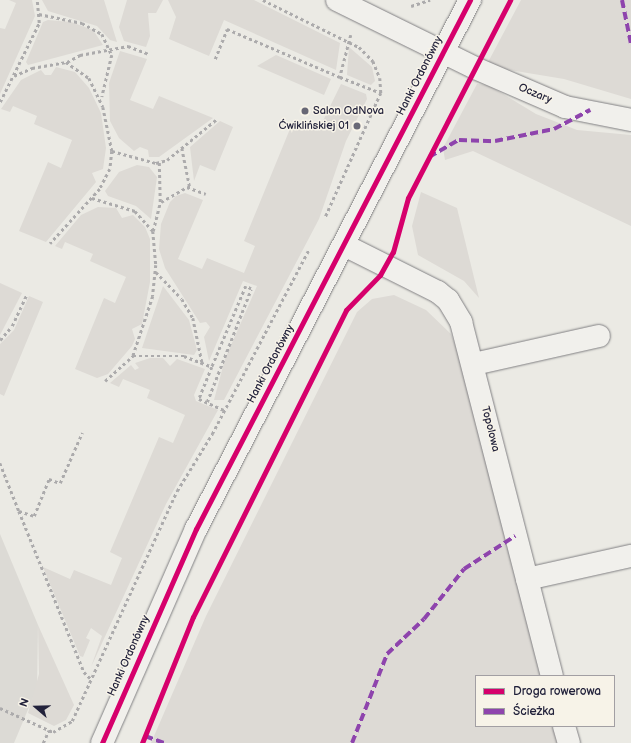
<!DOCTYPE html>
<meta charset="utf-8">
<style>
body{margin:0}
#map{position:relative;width:631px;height:743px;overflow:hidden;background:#ebeae4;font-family:"Balsamiq Sans",sans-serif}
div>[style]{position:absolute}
.built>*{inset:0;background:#dcdad5}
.green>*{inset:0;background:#dddad5}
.path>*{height:2.5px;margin-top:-1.25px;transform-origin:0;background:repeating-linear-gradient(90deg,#acabac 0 3px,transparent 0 6px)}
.roads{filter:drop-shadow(0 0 1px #818083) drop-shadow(0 0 1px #818083)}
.minor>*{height:22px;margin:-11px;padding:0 11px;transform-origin:11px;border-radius:11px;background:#f1f0ec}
.quiet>*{height:4px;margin-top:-2px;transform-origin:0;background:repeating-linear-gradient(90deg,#8e44ad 0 8px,transparent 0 12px)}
.cycleway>*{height:5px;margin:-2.5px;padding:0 2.5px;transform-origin:2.5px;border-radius:2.5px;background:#d6006c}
.dots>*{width:11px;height:11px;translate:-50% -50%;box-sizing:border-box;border:2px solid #f7f3e8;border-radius:50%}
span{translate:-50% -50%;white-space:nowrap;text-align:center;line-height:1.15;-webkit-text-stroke:3px #f7f3e8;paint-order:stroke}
.street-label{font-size:11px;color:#22223b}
.poi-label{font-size:11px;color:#22223b}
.left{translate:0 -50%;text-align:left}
.right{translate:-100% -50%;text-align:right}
.legend{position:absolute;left:475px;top:675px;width:140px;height:52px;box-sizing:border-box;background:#f7f3e8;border:1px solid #a29fa3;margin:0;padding:5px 7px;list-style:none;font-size:12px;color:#22223b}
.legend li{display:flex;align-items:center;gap:8px;height:20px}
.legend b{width:20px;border:1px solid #a29fa3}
.north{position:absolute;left:16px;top:687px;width:40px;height:40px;-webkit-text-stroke:3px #f7f3e8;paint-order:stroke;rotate:290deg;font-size:11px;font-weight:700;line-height:16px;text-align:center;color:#22223b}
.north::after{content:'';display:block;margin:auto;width:14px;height:18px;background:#22223b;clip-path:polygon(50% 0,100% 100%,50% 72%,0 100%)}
</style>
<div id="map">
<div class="built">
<div style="clip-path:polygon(0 534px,38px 625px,37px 688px,14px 743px,0 743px)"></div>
</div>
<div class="green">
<div style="clip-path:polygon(9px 0,32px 0,35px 16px,0 94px,0 28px,5px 29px,16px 3px)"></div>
<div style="clip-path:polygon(42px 0,104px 0,117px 42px,110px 40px,97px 26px,48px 11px)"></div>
<div style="clip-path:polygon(127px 0,163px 0,156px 13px,148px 13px,150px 36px,146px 47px,124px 41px,119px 27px)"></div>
<div style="clip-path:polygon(168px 0,254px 0,340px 43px,336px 70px,224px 20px,209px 56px,169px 39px,176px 17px)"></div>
<div style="clip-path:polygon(521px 0,631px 0,631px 99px,564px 79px,486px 66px)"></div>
<div style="clip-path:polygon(48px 20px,71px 22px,93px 30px,103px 45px,28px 65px,26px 62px,43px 22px)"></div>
<div style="clip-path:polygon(349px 47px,372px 67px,375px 81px,371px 85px,347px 75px)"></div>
<div style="clip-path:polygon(120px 51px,147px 59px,130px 100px,153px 109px,159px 96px,213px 118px,159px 157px,149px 157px,148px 150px,140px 147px,134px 151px,119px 138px,110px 121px,109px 83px)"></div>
<div style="clip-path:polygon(276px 55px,331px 79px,324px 95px,257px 66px)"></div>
<div style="clip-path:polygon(56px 67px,75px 72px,89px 88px,101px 113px,106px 148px,103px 169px,92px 173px,96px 182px,46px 242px,19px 231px,48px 162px,61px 168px,72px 140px,34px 124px,37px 116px,13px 106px,10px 112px,1px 109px,21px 80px,41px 70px,45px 75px,51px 75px)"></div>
<div style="clip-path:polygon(341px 84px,366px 94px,367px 99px,346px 141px,319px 219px,224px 400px,214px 400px,225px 359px,257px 286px,243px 281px,209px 361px,204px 337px,210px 327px,206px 322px,200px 323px,165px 268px,159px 249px,161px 224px,170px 202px,176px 196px,185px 193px,203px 200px,178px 259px,202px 269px,207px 258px,244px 273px,255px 246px,244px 241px,292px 124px,318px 131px)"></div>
<div style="clip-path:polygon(477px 84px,488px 85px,536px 114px,577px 130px,631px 135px,631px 226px,473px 151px,445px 160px,443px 148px)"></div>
<div style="clip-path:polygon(220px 121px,233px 127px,215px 171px,200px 165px,194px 181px,190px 147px)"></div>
<div style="clip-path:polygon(137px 165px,149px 167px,157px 177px,151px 219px,136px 206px,108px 196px,105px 191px,119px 172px)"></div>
<div style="clip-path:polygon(421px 192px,457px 208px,479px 298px,464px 281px,418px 255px,412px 226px)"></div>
<div style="clip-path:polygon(98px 207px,116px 208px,122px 218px,133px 215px,145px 227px,150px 239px,150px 282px,142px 324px,132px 329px,135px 339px,132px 346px,108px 374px,97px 378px,75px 369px,104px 298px,115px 303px,126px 277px,90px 261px,93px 254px,65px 242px,62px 249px,55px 246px,81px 215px)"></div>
<div style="clip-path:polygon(0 283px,22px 293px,0 335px)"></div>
<div style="clip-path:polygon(163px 286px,189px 320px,197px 350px,194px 355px,142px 348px)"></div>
<div style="clip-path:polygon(394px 295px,426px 310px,451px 334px,467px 377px,542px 676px,476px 676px,476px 726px,555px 726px,559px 743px,151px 743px,206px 616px,357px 312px,372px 299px)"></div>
<div style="clip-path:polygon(29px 296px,43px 302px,4px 396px,0 394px,0 344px,14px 330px)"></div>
<div style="clip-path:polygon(150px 358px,163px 358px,170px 366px,177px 359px,205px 369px,194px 395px,196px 401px,218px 410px,166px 504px,91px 667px,102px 636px,91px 628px,86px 638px,90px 640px,83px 657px,80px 656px,43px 567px,70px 579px,74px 570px,111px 585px,122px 558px,110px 552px,159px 437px,173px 443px,185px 415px,147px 398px,150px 390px,123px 379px,119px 387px,110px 383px,131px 365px,135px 370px,139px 368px,135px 363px)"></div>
<div style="clip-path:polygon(38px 625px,74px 705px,66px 720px,54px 726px,28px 713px,39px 674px)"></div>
</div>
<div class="path">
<div style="left:263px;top:0;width:107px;rotate:26.1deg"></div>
<div style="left:359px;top:47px;width:20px;rotate:45deg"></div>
<div style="left:373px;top:61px;width:18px;rotate:68deg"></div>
<div style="left:380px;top:78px;width:15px;rotate:86deg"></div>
<div style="left:381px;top:93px;width:137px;rotate:114.1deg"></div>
<div style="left:411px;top:6px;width:20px;rotate:-18deg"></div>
<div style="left:39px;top:14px;width:44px;rotate:11.8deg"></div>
<div style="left:82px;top:23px;width:23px;rotate:29deg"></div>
<div style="left:102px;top:34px;width:23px;rotate:65deg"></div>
<div style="left:112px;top:55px;width:43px;rotate:103.4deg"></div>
<div style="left:351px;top:35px;width:43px;rotate:104.7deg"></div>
<div style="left:340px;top:77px;width:44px;rotate:21.3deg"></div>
<div style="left:215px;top:59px;width:32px;rotate:-68deg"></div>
<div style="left:227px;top:29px;width:123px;rotate:23deg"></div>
<div style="left:67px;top:62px;width:15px;rotate:-28deg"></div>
<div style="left:80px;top:55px;width:49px;rotate:-10.6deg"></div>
<div style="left:128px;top:46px;width:22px;rotate:21deg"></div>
<div style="left:14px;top:76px;width:20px;rotate:-24deg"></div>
<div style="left:32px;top:68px;width:35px;rotate:-10deg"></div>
<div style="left:66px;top:62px;width:28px;rotate:35deg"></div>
<div style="left:89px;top:78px;width:32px;rotate:64deg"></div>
<div style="left:103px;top:107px;width:45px;rotate:78.4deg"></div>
<div style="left:112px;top:151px;width:18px;rotate:96deg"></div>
<div style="left:110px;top:169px;width:22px;rotate:117deg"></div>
<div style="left:100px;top:189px;width:74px;rotate:132.3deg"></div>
<div style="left:0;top:102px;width:88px;rotate:-63.7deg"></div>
<div style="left:39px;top:23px;width:23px;rotate:-95deg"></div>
<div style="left:182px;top:148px;width:41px;rotate:78.7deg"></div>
<div style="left:112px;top:151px;width:46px;rotate:15.3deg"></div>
<div style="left:156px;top:163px;width:11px;rotate:-15deg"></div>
<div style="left:167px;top:160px;width:65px;rotate:-39.4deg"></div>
<div style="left:92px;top:198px;width:45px;rotate:16.8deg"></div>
<div style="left:135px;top:211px;width:27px;rotate:48deg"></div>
<div style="left:153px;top:231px;width:34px;rotate:85deg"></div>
<div style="left:156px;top:265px;width:31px;rotate:96deg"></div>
<div style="left:153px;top:296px;width:63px;rotate:108.4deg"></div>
<div style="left:161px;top:202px;width:30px;rotate:-30deg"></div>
<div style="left:187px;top:187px;width:20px;rotate:20deg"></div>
<div style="left:153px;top:231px;width:30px;rotate:-76deg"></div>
<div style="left:160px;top:202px;width:40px;rotate:-91.4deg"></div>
<div style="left:156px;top:272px;width:37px;rotate:46deg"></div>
<div style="left:182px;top:299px;width:22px;rotate:60deg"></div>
<div style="left:193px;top:318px;width:45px;rotate:78.4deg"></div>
<div style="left:0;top:340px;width:18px;rotate:-49deg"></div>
<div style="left:12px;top:326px;width:35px;rotate:-65deg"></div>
<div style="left:105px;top:381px;width:38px;rotate:-42deg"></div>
<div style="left:133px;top:356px;width:51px"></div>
<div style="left:184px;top:356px;width:30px;rotate:21deg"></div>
<div style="left:212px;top:367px;width:35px;rotate:112deg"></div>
<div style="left:199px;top:399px;width:27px;rotate:24deg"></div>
<div style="left:207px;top:402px;width:121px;rotate:-68.7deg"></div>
<div style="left:251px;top:289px;width:6px;rotate:-149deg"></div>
<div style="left:246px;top:286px;width:88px;rotate:112.8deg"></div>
<div style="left:0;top:463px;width:52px;rotate:68.4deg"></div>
<div style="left:19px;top:511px;width:16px;rotate:18deg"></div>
<div style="left:34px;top:516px;width:40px;rotate:-68deg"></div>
<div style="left:49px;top:479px;width:12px;rotate:20deg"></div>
<div style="left:60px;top:483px;width:55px;rotate:-66.3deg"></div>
<div style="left:19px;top:511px;width:174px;rotate:68deg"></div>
<div style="left:84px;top:672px;width:10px;rotate:45deg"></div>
<div style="left:0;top:708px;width:58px;rotate:24.4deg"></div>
<div style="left:53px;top:732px;width:22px;rotate:-30deg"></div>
<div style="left:72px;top:721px;width:253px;rotate:-65.5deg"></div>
<div style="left:177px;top:491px;width:67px;rotate:-58.4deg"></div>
<div style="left:212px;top:434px;width:209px;rotate:-62.3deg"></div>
<div style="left:43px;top:743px;width:14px;rotate:-65deg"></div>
</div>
<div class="roads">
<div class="minor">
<div style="left:337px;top:0;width:154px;rotate:26.2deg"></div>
<div style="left:475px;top:68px;width:98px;rotate:23.4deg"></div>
<div style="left:565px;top:107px;width:67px;rotate:11.1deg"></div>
<div style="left:344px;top:245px;width:105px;rotate:26.6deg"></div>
<div style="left:438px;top:292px;width:13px;rotate:39deg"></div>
<div style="left:448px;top:300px;width:26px;rotate:59deg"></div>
<div style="left:461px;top:322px;width:366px;rotate:75.6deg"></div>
<div style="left:474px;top:364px;width:128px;rotate:-12.6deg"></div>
<div style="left:527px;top:579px;width:107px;rotate:-12.5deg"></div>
<div style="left:564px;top:726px;width:18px;rotate:74deg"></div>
<div style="left:102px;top:743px;width:234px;rotate:-66.3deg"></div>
<div style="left:196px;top:529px;width:596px;rotate:-62.62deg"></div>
</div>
</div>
<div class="quiet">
<div style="left:622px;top:0;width:45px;rotate:78.4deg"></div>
<div style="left:429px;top:157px;width:34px;rotate:-30deg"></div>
<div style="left:459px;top:140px;width:36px;rotate:2deg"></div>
<div style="left:495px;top:141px;width:60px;rotate:-11.5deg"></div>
<div style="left:554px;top:129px;width:41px;rotate:-27.8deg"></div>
<div style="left:145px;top:736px;width:20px;rotate:20deg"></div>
<div style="left:352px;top:743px;width:96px;rotate:-68.5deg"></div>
<div style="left:387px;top:654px;width:51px;rotate:-43.4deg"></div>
<div style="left:424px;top:619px;width:64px;rotate:-51.3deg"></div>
<div style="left:464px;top:569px;width:61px;rotate:-32.9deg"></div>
</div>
<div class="cycleway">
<div style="left:102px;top:743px;width:234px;rotate:-66.3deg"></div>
<div style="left:196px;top:529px;width:596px;rotate:-62.62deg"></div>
<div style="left:142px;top:743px;width:136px;rotate:-68deg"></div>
<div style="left:193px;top:617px;width:343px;rotate:-63.5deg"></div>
<div style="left:346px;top:310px;width:49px;rotate:-45.8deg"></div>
<div style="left:380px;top:275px;width:26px;rotate:-61deg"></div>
<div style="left:393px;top:252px;width:56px;rotate:-74.5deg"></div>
<div style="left:408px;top:198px;width:223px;rotate:-62.7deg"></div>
</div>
<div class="dots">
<div style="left:305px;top:111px;background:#686876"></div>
<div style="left:357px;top:126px;background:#686876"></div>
</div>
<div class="street-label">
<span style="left:420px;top:76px;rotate:-63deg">Hanki Ordonówny</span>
<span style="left:535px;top:94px;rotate:23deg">Oczary</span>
<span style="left:271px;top:364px;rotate:-62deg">Hanki Ordonówny</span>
<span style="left:490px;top:429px;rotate:76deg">Topolowa</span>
<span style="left:129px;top:656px;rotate:-66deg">Hanki Ordonówny</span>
</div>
<div class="poi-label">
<span class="left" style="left:313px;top:111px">Salon OdNova</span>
<span class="right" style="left:349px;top:126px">Ćwiklińskiej 01</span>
</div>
<ul class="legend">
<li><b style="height:5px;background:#d6006c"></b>Droga rowerowa</li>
<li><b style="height:5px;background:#8e44ad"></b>Ścieżka</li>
</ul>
<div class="north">N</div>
</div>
